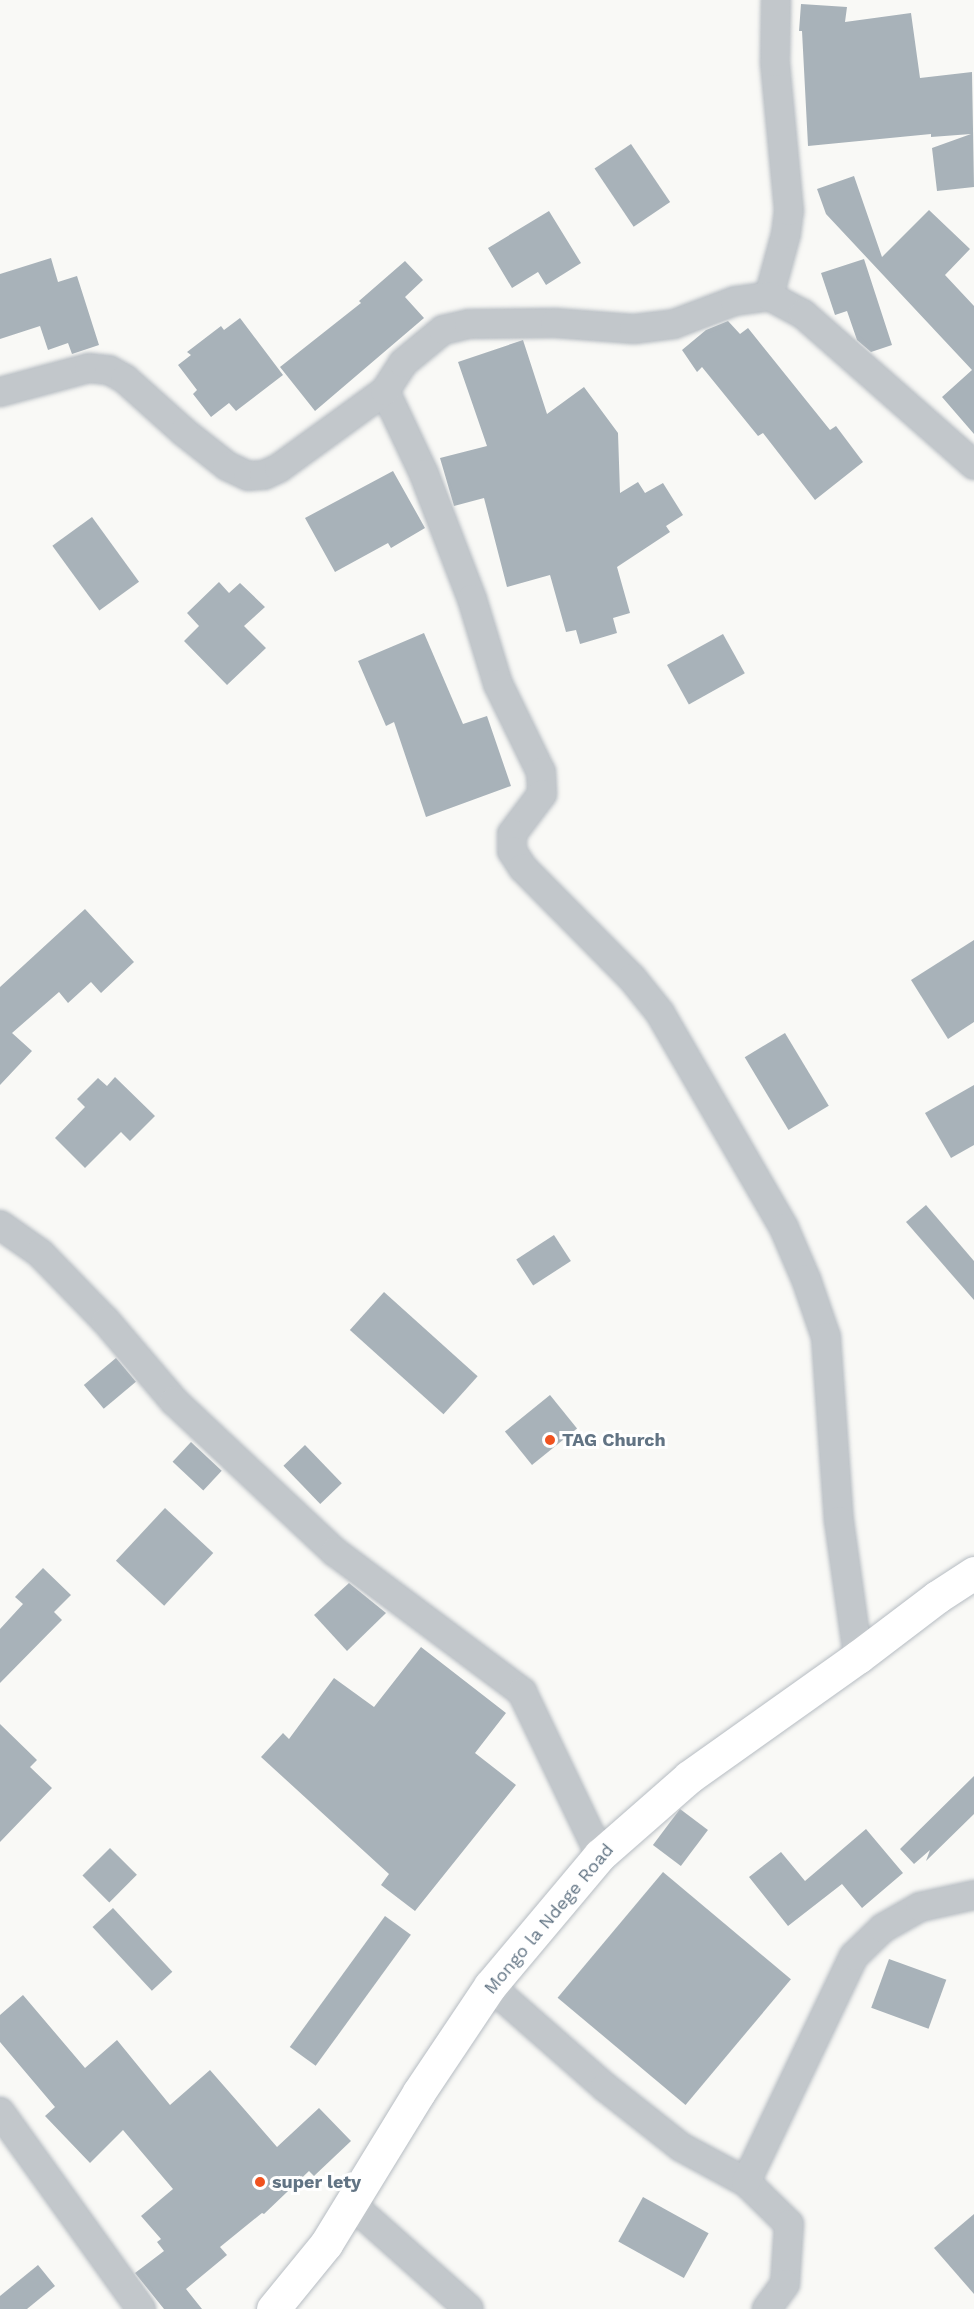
<!DOCTYPE html>
<style>
body{margin:0}
#map{position:relative;width:974px;height:2309px;overflow:hidden;background:#f9f9f6;font-family:"Work Sans",sans-serif}
div>[style]{position:absolute}
.building>*{inset:0;background:#a8b2b9;transform-origin:0 0}
.roads{filter:drop-shadow(0 0 2px #b6bcc2) drop-shadow(0 0 2px #b6bcc2)}
.street>*{height:28px;margin:-14px;padding:0 14px;transform-origin:14px;border-radius:14px;background:#c2c7cb}
.secondary>*{height:33px;margin:-16.5px;padding:0 16.5px;transform-origin:16.5px;border-radius:16.5px;background:#fff}
.dots>*{width:16px;height:16px;translate:-50% -50%;box-sizing:border-box;border:3px solid #fff;border-radius:50%}
span{translate:-50% -50%;white-space:nowrap;text-align:center;line-height:1.15;-webkit-text-stroke:6px #fff;paint-order:stroke}
.poi-label{font-size:18px;color:#627484;font-weight:700}
.left{translate:0 -50%;text-align:left}
.street-label{font-size:18px;color:#627484}
</style>
<div id="map">
<div class="building">
<div style="clip-path:polygon(801px 4px,847px 7px,845px 22px,911px 13px,920px 78px,972px 72px,974px 187px,937px 191px,932px 148px,971px 134px,931px 137px,931px 134px,808px 146px,802px 31px,799px 31px)"></div>
<div style="left:631px;top:144px;width:70px;height:44px;rotate:56deg"></div>
<div style="clip-path:polygon(854px 176px,882px 257px,929px 210px,970px 249px,945px 275px,974px 306px,974px 434px,942px 397px,972px 370px,826px 214px,817px 189px)"></div>
<div style="clip-path:polygon(549px 211px,581px 263px,546px 285px,538px 272px,512px 288px,488px 248px)"></div>
<div style="clip-path:polygon(51px 258px,58px 282px,77px 276px,99px 345px,72px 354px,68px 343px,48px 350px,40px 326px,0 339px,0 274px)"></div>
<div style="clip-path:polygon(864px 259px,892px 345px,871px 352px,857px 340px,847px 311px,835px 315px,821px 273px)"></div>
<div style="clip-path:polygon(405px 261px,423px 280px,405px 297px,424px 318px,315px 411px,280px 367px,361px 303px,359px 301px)"></div>
<div style="clip-path:polygon(240px 318px,283px 375px,236px 411px,229px 403px,211px 417px,193px 394px,197px 390px,178px 365px,191px 355px,187px 352px,221px 326px,224px 330px)"></div>
<div style="clip-path:polygon(728px 321px,740px 334px,748px 328px,830px 430px,836px 426px,863px 462px,815px 500px,763px 433px,758px 436px,702px 367px,697px 372px,682px 350px,706px 330px)"></div>
<div style="clip-path:polygon(523px 340px,547px 414px,584px 387px,618px 433px,620px 493px,638px 482px,645px 493px,663px 483px,683px 515px,666px 526px,670px 532px,617px 567px,630px 613px,613px 618px,617px 633px,580px 644px,576px 630px,566px 632px,550px 575px,507px 587px,484px 498px,454px 506px,440px 458px,487px 446px,458px 362px)"></div>
<div style="clip-path:polygon(393px 471px,425px 528px,391px 548px,388px 543px,335px 572px,305px 518px)"></div>
<div style="left:92px;top:517px;width:80px;height:49px;rotate:54deg"></div>
<div style="clip-path:polygon(219px 582px,229px 593px,240px 583px,265px 607px,244px 626px,266px 648px,227px 685px,184px 641px,199px 626px,187px 613px)"></div>
<div style="clip-path:polygon(424px 633px,463px 724px,487px 716px,511px 786px,426px 817px,394px 722px,386px 726px,358px 661px)"></div>
<div style="left:723px;top:634px;width:45px;height:64px;rotate:61deg"></div>
<div style="clip-path:polygon(85px 909px,134px 962px,101px 993px,91px 982px,68px 1003px,59px 992px,12px 1033px,32px 1051px,0 1085px,0 987px)"></div>
<div style="clip-path:polygon(974px 940px,974px 1022px,948px 1039px,911px 980px)"></div>
<div style="left:785px;top:1033px;width:85px;height:47px;rotate:59deg"></div>
<div style="clip-path:polygon(115px 1077px,155px 1116px,130px 1141px,121px 1132px,85px 1168px,55px 1138px,85px 1107px,77px 1099px,98px 1078px,107px 1086px)"></div>
<div style="clip-path:polygon(974px 1085px,974px 1145px,951px 1158px,925px 1113px)"></div>
<div style="clip-path:polygon(926px 1205px,974px 1261px,974px 1300px,906px 1222px)"></div>
<div style="left:554px;top:1235px;width:31px;height:45px;rotate:57deg"></div>
<div style="left:384px;top:1292px;width:126px;height:51px;rotate:42deg"></div>
<div style="left:116px;top:1358px;width:31px;height:42px;rotate:50deg"></div>
<div style="left:550px;top:1395px;width:43px;height:58px;rotate:51deg"></div>
<div style="left:191px;top:1442px;width:42px;height:27px;rotate:43deg"></div>
<div style="left:305px;top:1445px;width:53px;height:30px;rotate:46deg"></div>
<div style="left:165px;top:1508px;width:66px;height:72px;rotate:43deg"></div>
<div style="clip-path:polygon(43px 1568px,71px 1595px,54px 1612px,62px 1620px,0 1683px,0 1629px,23px 1604px,15px 1597px)"></div>
<div style="clip-path:polygon(349px 1583px,386px 1613px,347px 1651px,314px 1615px)"></div>
<div style="clip-path:polygon(421px 1647px,506px 1713px,475px 1753px,516px 1785px,415px 1911px,381px 1885px,389px 1874px,261px 1757px,283px 1733px,289px 1739px,334px 1678px,374px 1707px)"></div>
<div style="clip-path:polygon(0 1724px,37px 1760px,30px 1767px,52px 1788px,0 1842px)"></div>
<div style="clip-path:polygon(974px 1776px,974px 1814px,926px 1861px,930px 1850px,914px 1864px,900px 1849px)"></div>
<div style="left:680px;top:1809px;width:35px;height:45px;rotate:37deg"></div>
<div style="clip-path:polygon(866px 1829px,903px 1873px,862px 1908px,842px 1884px,788px 1926px,749px 1877px,781px 1852px,805px 1881px)"></div>
<div style="left:110px;top:1848px;width:38px;height:39px;rotate:45deg"></div>
<div style="left:663px;top:1872px;width:167px;height:164px;rotate:40deg"></div>
<div style="left:113px;top:1908px;width:87px;height:28px;rotate:47deg"></div>
<div style="left:385px;top:1916px;width:32px;height:162px;rotate:36deg"></div>
<div style="left:889px;top:1959px;width:61px;height:52px;rotate:20deg"></div>
<div style="clip-path:polygon(23px 1995px,85px 2068px,117px 2040px,170px 2105px,210px 2070px,277px 2147px,319px 2108px,351px 2141px,314px 2176px,309px 2171px,264px 2214px,262px 2213px,220px 2247px,227px 2255px,186px 2289px,202px 2309px,164px 2309px,135px 2273px,164px 2251px,157px 2242px,161px 2239px,141px 2216px,173px 2189px,123px 2130px,90px 2163px,45px 2116px,55px 2107px,0 2042px,0 2015px)"></div>
<div style="left:643px;top:2197px;width:75px;height:51px;rotate:29deg"></div>
<div style="clip-path:polygon(974px 2214px,974px 2294px,934px 2248px)"></div>
<div style="clip-path:polygon(38px 2265px,55px 2286px,27px 2309px,0 2309px,0 2296px)"></div>
</div>
<div class="roads">
<div class="street">
<div style="left:769px;top:296px;width:64px;rotate:-74.7deg"></div>
<div style="left:786px;top:234px;width:23px;rotate:-83deg"></div>
<div style="left:789px;top:211px;width:150px;rotate:-95.4deg"></div>
<div style="left:775px;top:62px;width:62px;rotate:-89.1deg"></div>
<div style="left:385px;top:391px;width:92px;rotate:64.8deg"></div>
<div style="left:424px;top:474px;width:134px;rotate:69deg"></div>
<div style="left:472px;top:599px;width:89px;rotate:73deg"></div>
<div style="left:498px;top:684px;width:98px;rotate:64deg"></div>
<div style="left:541px;top:772px;width:22px;rotate:87deg"></div>
<div style="left:542px;top:794px;width:50px;rotate:126.9deg"></div>
<div style="left:512px;top:834px;width:17px;rotate:90deg"></div>
<div style="left:512px;top:851px;width:20px;rotate:57deg"></div>
<div style="left:523px;top:868px;width:155px;rotate:45.3deg"></div>
<div style="left:632px;top:978px;width:45px;rotate:51.3deg"></div>
<div style="left:660px;top:1013px;width:248px;rotate:60deg"></div>
<div style="left:784px;top:1228px;width:56px;rotate:66.7deg"></div>
<div style="left:806px;top:1279px;width:61px;rotate:71deg"></div>
<div style="left:826px;top:1337px;width:184px;rotate:86deg"></div>
<div style="left:839px;top:1521px;width:137px;rotate:82deg"></div>
<div style="left:0;top:392px;width:92px;rotate:-15.1deg"></div>
<div style="left:89px;top:368px;width:20px;rotate:6deg"></div>
<div style="left:109px;top:370px;width:18px;rotate:29deg"></div>
<div style="left:125px;top:379px;width:79px;rotate:41.9deg"></div>
<div style="left:184px;top:432px;width:55px;rotate:38.3deg"></div>
<div style="left:227px;top:466px;width:23px;rotate:25deg"></div>
<div style="left:248px;top:476px;width:16px;rotate:-4deg"></div>
<div style="left:264px;top:475px;width:17px;rotate:-25deg"></div>
<div style="left:279px;top:468px;width:131px;rotate:-36deg"></div>
<div style="left:385px;top:391px;width:33px;rotate:-57deg"></div>
<div style="left:403px;top:363px;width:52px;rotate:-39.5deg"></div>
<div style="left:443px;top:330px;width:27px;rotate:-13deg"></div>
<div style="left:469px;top:324px;width:86px;rotate:-0.7deg"></div>
<div style="left:555px;top:323px;width:79px;rotate:4.3deg"></div>
<div style="left:634px;top:329px;width:40px;rotate:-7.1deg"></div>
<div style="left:674px;top:324px;width:65px;rotate:-20.7deg"></div>
<div style="left:735px;top:301px;width:34px;rotate:-8deg"></div>
<div style="left:769px;top:296px;width:38px;rotate:28deg"></div>
<div style="left:803px;top:314px;width:228px;rotate:41.4deg"></div>
<div style="left:0;top:1225px;width:49px;rotate:35deg"></div>
<div style="left:40px;top:1253px;width:95px;rotate:45.9deg"></div>
<div style="left:106px;top:1321px;width:105px;rotate:49.6deg"></div>
<div style="left:174px;top:1401px;width:221px;rotate:43.2deg"></div>
<div style="left:335px;top:1552px;width:234px;rotate:36.8deg"></div>
<div style="left:522px;top:1692px;width:181px;rotate:64.4deg"></div>
<div style="left:490px;top:1986px;width:153px;rotate:41.3deg"></div>
<div style="left:605px;top:2087px;width:97px;rotate:38.3deg"></div>
<div style="left:681px;top:2147px;width:74px;rotate:28.3deg"></div>
<div style="left:746px;top:2182px;width:60px;rotate:44.3deg"></div>
<div style="left:789px;top:2224px;width:60px;rotate:93.8deg"></div>
<div style="left:785px;top:2284px;width:31px;rotate:126deg"></div>
<div style="left:0;top:2112px;width:242px;rotate:54.4deg"></div>
<div style="left:746px;top:2182px;width:250px;rotate:-64.5deg"></div>
<div style="left:854px;top:1956px;width:40px;rotate:-44deg"></div>
<div style="left:883px;top:1928px;width:43px;rotate:-29.6deg"></div>
<div style="left:920px;top:1907px;width:55px;rotate:-12.5deg"></div>
<div style="left:350px;top:2203px;width:159px;rotate:41.7deg"></div>
</div>
<div class="secondary">
<div style="left:273px;top:2309px;width:84px;rotate:-50.8deg"></div>
<div style="left:326px;top:2244px;width:178px;rotate:-58.5deg"></div>
<div style="left:419px;top:2092px;width:128px;rotate:-56.2deg"></div>
<div style="left:490px;top:1986px;width:171px;rotate:-50deg"></div>
<div style="left:600px;top:1855px;width:118px;rotate:-41.2deg"></div>
<div style="left:689px;top:1777px;width:207px;rotate:-35.4deg"></div>
<div style="left:858px;top:1657px;width:99px;rotate:-37.2deg"></div>
<div style="left:937px;top:1597px;width:44px;rotate:-33deg"></div>
</div>
</div>
<div class="dots">
<div style="left:550px;top:1440px;background:#f0521f"></div>
<div style="left:260px;top:2182px;background:#f0521f"></div>
</div>
<div class="poi-label">
<span class="left" style="left:562px;top:1440px">TAG Church</span>
<span class="left" style="left:272px;top:2182px">super lety</span>
</div>
<div class="street-label">
<span style="left:549px;top:1919px;rotate:-50deg">Mongo la Ndege Road</span>
</div>
</div>
